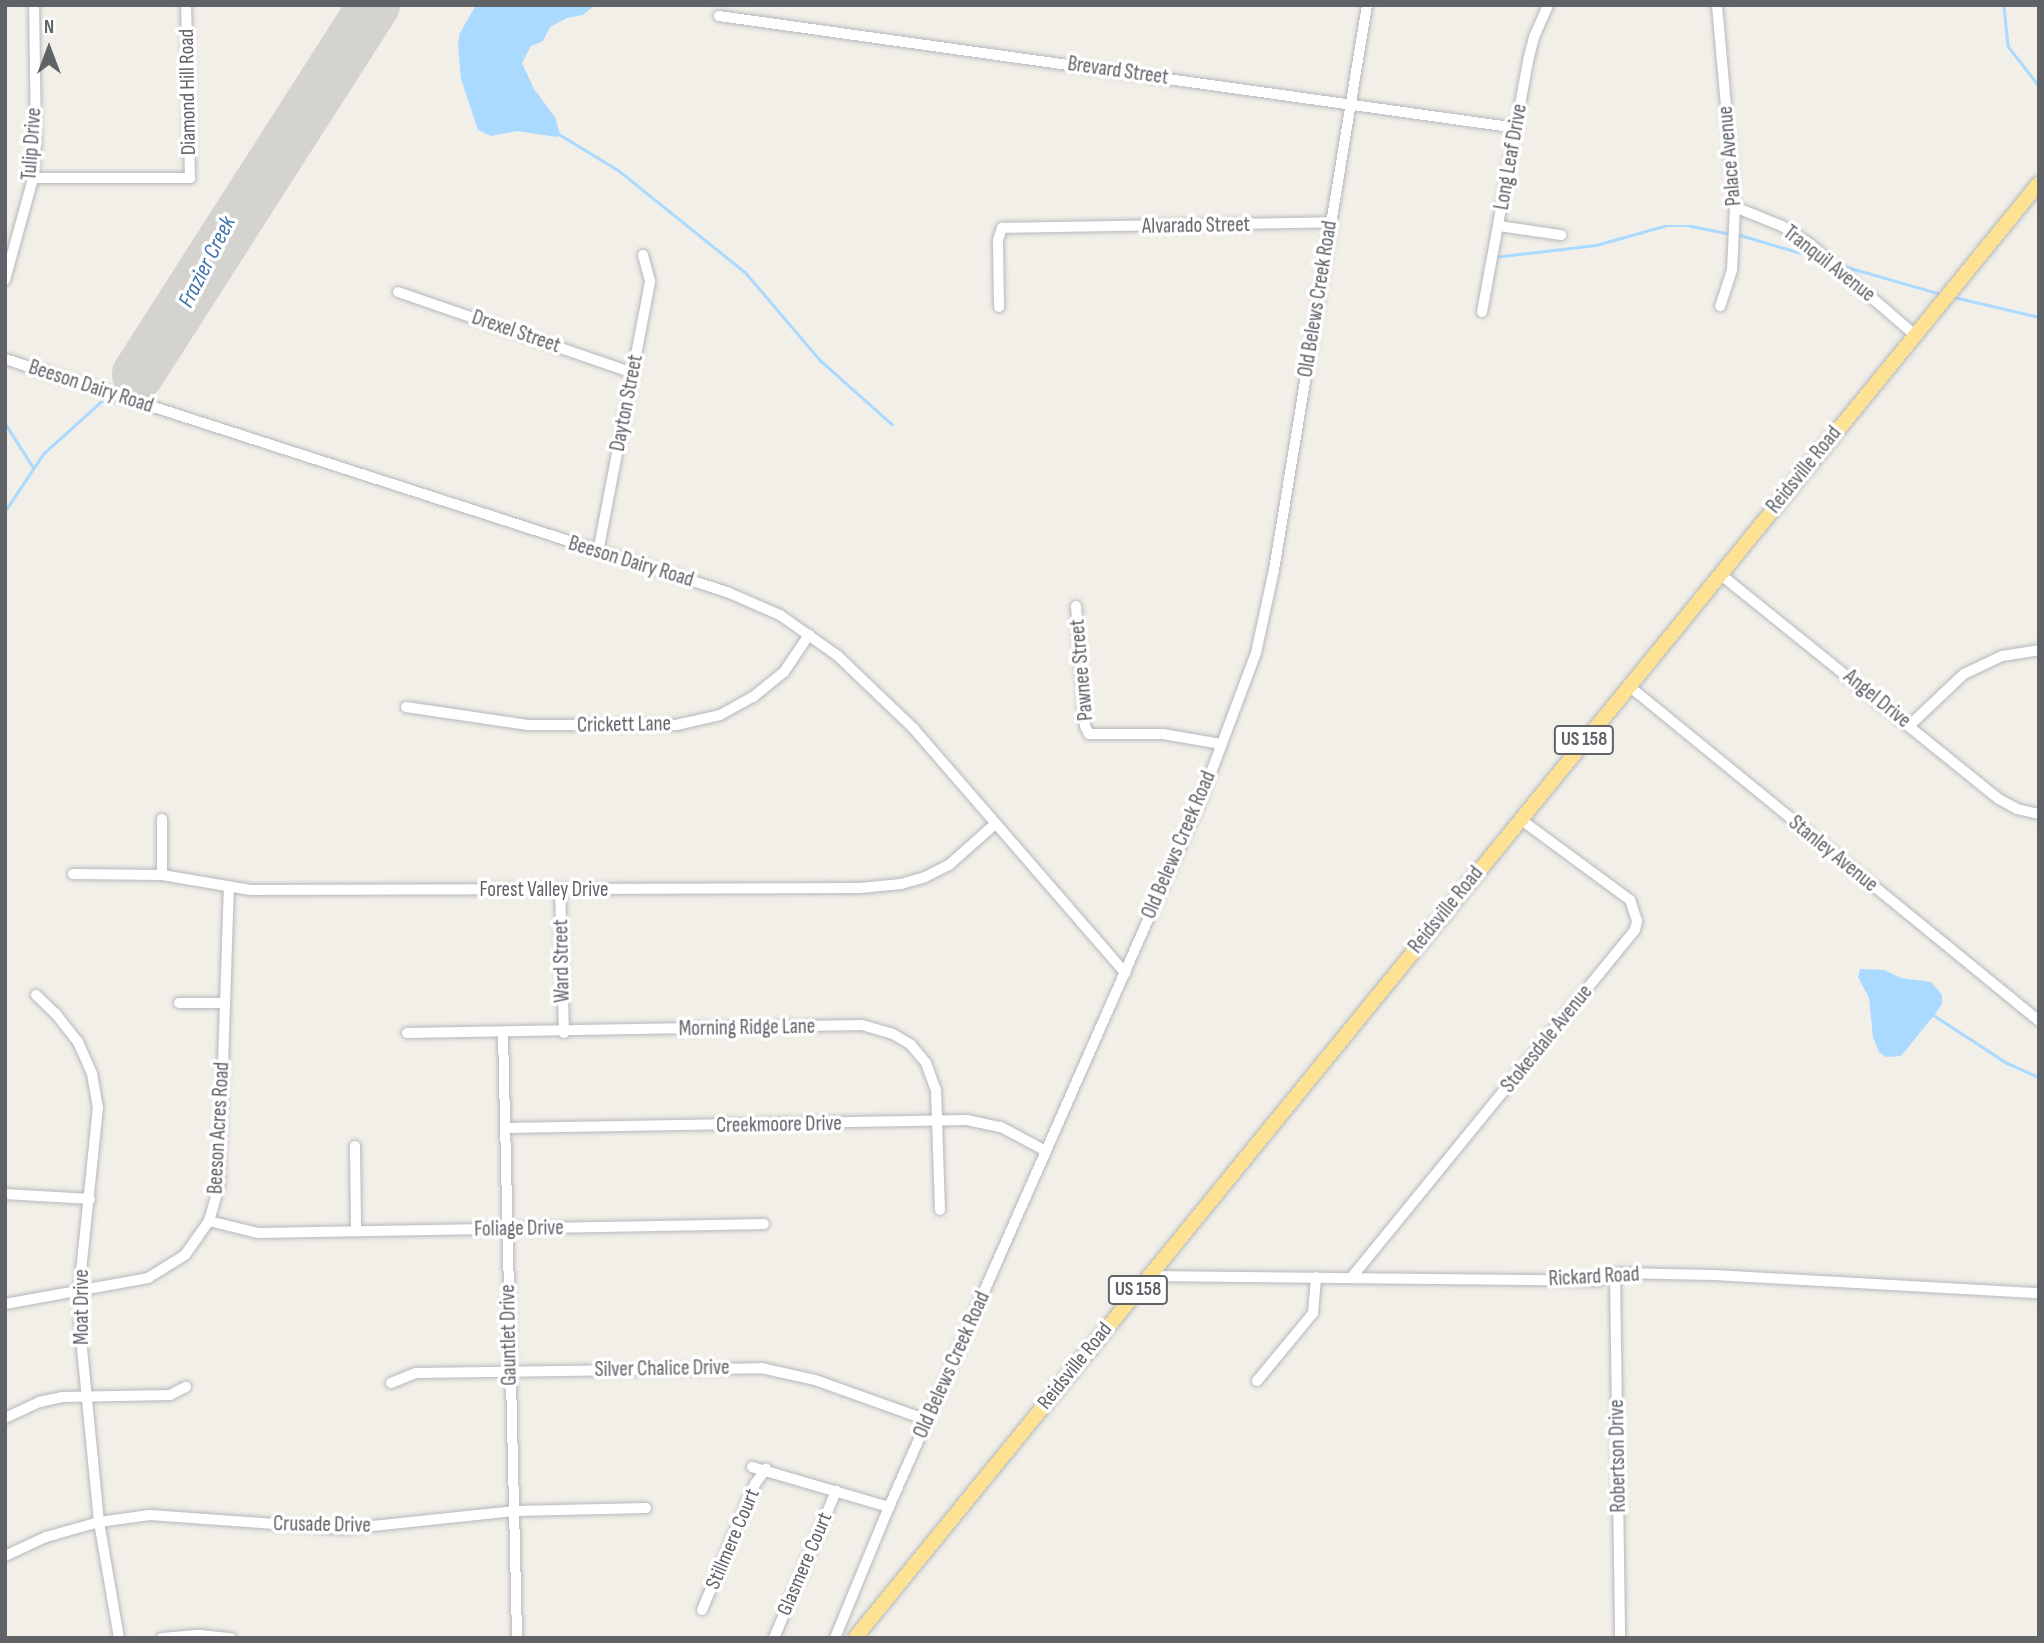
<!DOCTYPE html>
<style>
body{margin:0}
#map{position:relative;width:2044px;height:1643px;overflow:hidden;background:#f1efe8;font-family:"Sofia Sans Condensed",sans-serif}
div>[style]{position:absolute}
.water>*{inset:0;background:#aadaff}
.stream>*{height:2.5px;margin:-1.25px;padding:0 1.25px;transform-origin:1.25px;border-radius:1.25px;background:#aadaff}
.runway>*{height:52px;margin:-26px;padding:0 26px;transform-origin:26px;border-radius:26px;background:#d4d3d0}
.roads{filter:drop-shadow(0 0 2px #b5b8bc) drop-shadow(0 0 2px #b5b8bc)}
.minor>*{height:10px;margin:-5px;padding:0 5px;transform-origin:5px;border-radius:5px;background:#fff}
.highway>*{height:14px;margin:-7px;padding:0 7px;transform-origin:7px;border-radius:7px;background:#fde293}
span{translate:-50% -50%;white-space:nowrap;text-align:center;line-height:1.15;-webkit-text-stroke:7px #fff;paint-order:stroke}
.shield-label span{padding:2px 5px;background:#fff;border:2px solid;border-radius:5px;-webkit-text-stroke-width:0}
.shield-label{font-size:19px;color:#5f6368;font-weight:700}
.street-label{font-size:21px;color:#5f6368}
.water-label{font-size:23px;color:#4174aa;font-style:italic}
.frame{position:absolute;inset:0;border:7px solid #5f6368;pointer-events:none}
.north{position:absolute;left:14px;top:14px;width:70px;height:70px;-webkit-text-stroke:5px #fff;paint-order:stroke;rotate:0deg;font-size:19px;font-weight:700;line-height:28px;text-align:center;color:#5f6368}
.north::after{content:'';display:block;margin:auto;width:24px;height:32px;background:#5f6368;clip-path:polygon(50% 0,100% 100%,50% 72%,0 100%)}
</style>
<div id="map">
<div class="water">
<div style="clip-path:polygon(476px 5px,595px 5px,583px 15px,567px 18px,550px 27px,543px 41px,531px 46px,522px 63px,534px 89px,555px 117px,560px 134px,557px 137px,517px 131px,491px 136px,478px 130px,461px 79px,458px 44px,460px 33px)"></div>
<div style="clip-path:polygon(1860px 969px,1884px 970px,1901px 978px,1931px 982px,1942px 995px,1942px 1004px,1935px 1014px,1901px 1056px,1886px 1057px,1879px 1052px,1873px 1037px,1869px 998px,1858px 977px)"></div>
</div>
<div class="stream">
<div style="left:2004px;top:5px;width:41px;rotate:84.4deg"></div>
<div style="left:2008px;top:46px;width:51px;rotate:52.2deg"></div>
<div style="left:377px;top:19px;width:14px;rotate:-90deg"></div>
<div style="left:559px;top:134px;width:69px;rotate:31.4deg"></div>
<div style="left:618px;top:170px;width:164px;rotate:38.8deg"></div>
<div style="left:746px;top:273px;width:116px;rotate:49.6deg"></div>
<div style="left:821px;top:361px;width:95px;rotate:41.6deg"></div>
<div style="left:1737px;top:234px;width:88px;rotate:16.6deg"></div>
<div style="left:1494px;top:257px;width:103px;rotate:-6.7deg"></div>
<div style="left:1596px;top:245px;width:71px;rotate:-15.6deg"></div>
<div style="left:1664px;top:226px;width:27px"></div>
<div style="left:1691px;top:226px;width:41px;rotate:11.3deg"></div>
<div style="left:1840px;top:265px;width:105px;rotate:16deg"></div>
<div style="left:1954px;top:297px;width:87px;rotate:13.2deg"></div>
<div style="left:114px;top:389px;width:71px;rotate:-41.6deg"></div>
<div style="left:167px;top:342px;width:106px;rotate:-62deg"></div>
<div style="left:217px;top:248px;width:59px;rotate:-66deg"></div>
<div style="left:241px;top:194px;width:69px;rotate:-57.5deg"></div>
<div style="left:278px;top:136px;width:132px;rotate:-51.5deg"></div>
<div style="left:360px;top:33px;width:47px;rotate:-36.4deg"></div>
<div style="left:5px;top:423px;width:52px;rotate:57.5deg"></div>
<div style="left:5px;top:511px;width:69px;rotate:-56.3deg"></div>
<div style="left:43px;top:454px;width:85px;rotate:-42.1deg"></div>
<div style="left:1932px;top:1014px;width:90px;rotate:33.2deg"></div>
<div style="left:2007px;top:1063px;width:35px;rotate:24deg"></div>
</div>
<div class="runway">
<div style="left:138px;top:374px;width:438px;rotate:-57.4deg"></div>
</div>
<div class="roads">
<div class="minor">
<div style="left:1717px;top:5px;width:203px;rotate:84.9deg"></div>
<div style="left:1735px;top:207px;width:63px;rotate:92.7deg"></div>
<div style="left:1732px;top:270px;width:38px;rotate:108deg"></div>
<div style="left:719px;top:16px;width:806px;rotate:7.99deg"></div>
<div style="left:33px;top:178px;width:157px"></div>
<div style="left:190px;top:178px;width:173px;rotate:-91.3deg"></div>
<div style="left:1735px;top:207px;width:51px;rotate:22deg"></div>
<div style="left:1782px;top:226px;width:35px;rotate:33deg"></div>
<div style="left:1811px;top:245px;width:138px;rotate:40.9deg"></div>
<div style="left:1499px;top:226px;width:63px;rotate:8.3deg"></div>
<div style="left:5px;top:280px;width:106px;rotate:-74.6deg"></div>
<div style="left:33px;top:178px;width:36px;rotate:-85deg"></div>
<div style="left:36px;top:142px;width:137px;rotate:-90.8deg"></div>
<div style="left:398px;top:292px;width:249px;rotate:19deg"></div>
<div style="left:999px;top:307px;width:67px;rotate:-90.9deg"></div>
<div style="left:998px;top:240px;width:13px;rotate:-72deg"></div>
<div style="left:1002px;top:228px;width:329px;rotate:-1deg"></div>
<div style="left:1482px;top:312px;width:255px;rotate:-79.6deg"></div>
<div style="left:1528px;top:61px;width:25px;rotate:-76deg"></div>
<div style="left:1534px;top:37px;width:35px;rotate:-66deg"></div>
<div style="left:5px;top:359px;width:759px;rotate:17.89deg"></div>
<div style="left:727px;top:592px;width:58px;rotate:23.5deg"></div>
<div style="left:780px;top:615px;width:71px;rotate:35.3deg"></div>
<div style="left:838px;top:656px;width:105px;rotate:43.8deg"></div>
<div style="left:914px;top:729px;width:323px;rotate:49.1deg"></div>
<div style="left:598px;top:552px;width:276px;rotate:-79.1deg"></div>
<div style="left:650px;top:281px;width:27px;rotate:-105deg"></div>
<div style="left:1720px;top:574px;width:358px;rotate:38.9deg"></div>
<div style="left:1999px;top:799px;width:21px;rotate:29deg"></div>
<div style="left:2017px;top:809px;width:23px;rotate:13deg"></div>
<div style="left:1076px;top:606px;width:120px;rotate:85.7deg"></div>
<div style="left:1085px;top:726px;width:9px;rotate:63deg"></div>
<div style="left:1089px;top:734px;width:74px"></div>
<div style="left:1163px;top:734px;width:59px;rotate:9.8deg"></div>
<div style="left:1629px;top:686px;width:529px;rotate:39.25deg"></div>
<div style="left:406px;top:707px;width:123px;rotate:8.4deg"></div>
<div style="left:528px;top:725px;width:148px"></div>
<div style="left:676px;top:725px;width:45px;rotate:-12.8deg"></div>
<div style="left:720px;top:715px;width:38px;rotate:-29deg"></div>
<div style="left:753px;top:697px;width:40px;rotate:-39deg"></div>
<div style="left:784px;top:672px;width:45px;rotate:-56deg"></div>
<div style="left:1910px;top:725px;width:74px;rotate:-43.4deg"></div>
<div style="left:1964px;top:674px;width:42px;rotate:-25.3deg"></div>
<div style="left:2002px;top:656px;width:37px;rotate:-9deg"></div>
<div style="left:73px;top:874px;width:89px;rotate:0.6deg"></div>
<div style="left:162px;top:875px;width:90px;rotate:9.6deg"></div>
<div style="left:251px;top:890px;width:609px;rotate:-0.19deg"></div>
<div style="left:860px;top:888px;width:41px;rotate:-5.6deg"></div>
<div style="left:901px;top:884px;width:25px;rotate:-16deg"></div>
<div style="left:925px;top:877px;width:27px;rotate:-27deg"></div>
<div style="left:949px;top:865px;width:62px;rotate:-41.7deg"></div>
<div style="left:162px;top:875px;width:56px;rotate:-90deg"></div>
<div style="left:560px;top:889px;width:144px;rotate:88.4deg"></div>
<div style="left:36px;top:995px;width:28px;rotate:44deg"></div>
<div style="left:56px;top:1014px;width:36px;rotate:52deg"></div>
<div style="left:78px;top:1042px;width:35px;rotate:66deg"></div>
<div style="left:92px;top:1074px;width:34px;rotate:80deg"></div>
<div style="left:98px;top:1107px;width:185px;rotate:95.9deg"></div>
<div style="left:79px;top:1291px;width:37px;rotate:88deg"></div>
<div style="left:80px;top:1328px;width:195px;rotate:84.4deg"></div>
<div style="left:99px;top:1522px;width:118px;rotate:80.2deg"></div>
<div style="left:179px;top:1003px;width:46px"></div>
<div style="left:407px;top:1033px;width:455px;rotate:-1deg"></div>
<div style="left:862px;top:1025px;width:32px;rotate:16deg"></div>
<div style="left:893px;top:1034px;width:21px;rotate:31deg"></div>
<div style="left:911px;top:1045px;width:23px;rotate:50deg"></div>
<div style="left:926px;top:1063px;width:29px;rotate:70deg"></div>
<div style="left:936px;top:1090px;width:120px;rotate:88.1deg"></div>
<div style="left:503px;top:1033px;width:605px;rotate:88.67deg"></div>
<div style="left:506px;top:1128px;width:461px;rotate:-1deg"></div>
<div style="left:967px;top:1120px;width:35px;rotate:12deg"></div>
<div style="left:1001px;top:1127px;width:51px;rotate:28.1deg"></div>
<div style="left:355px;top:1146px;width:84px;rotate:89.3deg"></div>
<div style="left:5px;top:1194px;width:85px;rotate:3.4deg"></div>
<div style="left:209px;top:1221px;width:50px;rotate:13.8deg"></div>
<div style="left:258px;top:1233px;width:506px;rotate:-1.02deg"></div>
<div style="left:1615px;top:1273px;width:365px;rotate:89.2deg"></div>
<div style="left:1149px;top:1276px;width:449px;rotate:0.6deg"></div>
<div style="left:1598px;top:1281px;width:19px;rotate:-25deg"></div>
<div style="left:1615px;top:1273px;width:99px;rotate:1.2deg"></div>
<div style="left:1714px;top:1275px;width:325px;rotate:3.2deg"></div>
<div style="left:1351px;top:1278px;width:449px;rotate:-50.8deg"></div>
<div style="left:1635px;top:930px;width:9px;rotate:-77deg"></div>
<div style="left:1637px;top:921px;width:22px;rotate:-108deg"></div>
<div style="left:1630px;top:900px;width:137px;rotate:-143.6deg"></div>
<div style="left:5px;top:1304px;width:145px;rotate:-10.3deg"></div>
<div style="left:148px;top:1278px;width:44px;rotate:-31.9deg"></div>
<div style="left:185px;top:1255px;width:42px;rotate:-54.8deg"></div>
<div style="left:209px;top:1221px;width:37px;rotate:-74deg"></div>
<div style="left:219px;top:1185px;width:298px;rotate:-88.1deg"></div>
<div style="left:1257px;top:1381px;width:88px;rotate:-50.5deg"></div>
<div style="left:1313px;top:1313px;width:36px;rotate:-85deg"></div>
<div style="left:391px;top:1383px;width:27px;rotate:-22deg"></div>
<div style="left:416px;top:1373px;width:345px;rotate:-0.8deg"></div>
<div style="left:761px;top:1368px;width:55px;rotate:12.5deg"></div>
<div style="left:815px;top:1380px;width:119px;rotate:19.7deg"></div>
<div style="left:5px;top:1418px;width:38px;rotate:-25deg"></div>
<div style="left:39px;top:1402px;width:24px;rotate:-12deg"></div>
<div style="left:62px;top:1397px;width:108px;rotate:-1.1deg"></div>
<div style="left:170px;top:1395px;width:18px;rotate:-27deg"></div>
<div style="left:752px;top:1467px;width:143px;rotate:16.3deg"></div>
<div style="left:5px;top:1556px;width:45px;rotate:-24.9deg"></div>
<div style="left:46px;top:1537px;width:55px;rotate:-15.8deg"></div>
<div style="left:99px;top:1522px;width:51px;rotate:-7.8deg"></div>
<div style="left:150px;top:1515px;width:195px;rotate:4.1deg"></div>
<div style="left:344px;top:1529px;width:171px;rotate:-6deg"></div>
<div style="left:514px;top:1511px;width:132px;rotate:-1.3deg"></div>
<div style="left:702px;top:1610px;width:137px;rotate:-67.2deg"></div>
<div style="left:755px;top:1484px;width:19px;rotate:-54deg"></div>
<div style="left:162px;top:1638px;width:38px;rotate:-5deg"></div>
<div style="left:200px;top:1635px;width:31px;rotate:6deg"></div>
<div style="left:774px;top:1638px;width:160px;rotate:-67.1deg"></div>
<div style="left:835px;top:1638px;width:142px;rotate:-67.6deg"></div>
<div style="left:889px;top:1507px;width:771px;rotate:-66.2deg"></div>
<div style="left:1200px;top:802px;width:159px;rotate:-69.4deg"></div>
<div style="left:1256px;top:653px;width:85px;rotate:-77.8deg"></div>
<div style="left:1274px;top:570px;width:573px;rotate:-80.65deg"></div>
</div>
<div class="highway">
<div style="left:855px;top:1638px;width:1876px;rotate:-50.86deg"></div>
</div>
</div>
<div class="shield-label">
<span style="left:1584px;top:740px">US 158</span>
<span style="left:1138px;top:1290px">US 158</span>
</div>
<div class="street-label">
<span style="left:1118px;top:71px;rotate:8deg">Brevard Street</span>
<span style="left:188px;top:92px;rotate:-91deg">Diamond Hill Road</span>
<span style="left:32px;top:144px;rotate:-86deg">Tulip Drive</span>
<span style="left:1730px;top:156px;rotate:-95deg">Palace Avenue</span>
<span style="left:1511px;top:157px;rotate:-80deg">Long Leaf Drive</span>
<span style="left:1196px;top:226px;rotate:-1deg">Alvarado Street</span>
<span style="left:1829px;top:264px;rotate:38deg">Tranquil Avenue</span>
<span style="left:1318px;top:299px;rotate:-81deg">Old Belews Creek Road</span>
<span style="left:516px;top:332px;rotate:19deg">Drexel Street</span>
<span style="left:91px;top:387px;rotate:18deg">Beeson Dairy Road</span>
<span style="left:627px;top:403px;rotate:-79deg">Dayton Street</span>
<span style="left:1804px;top:470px;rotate:-51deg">Reidsville Road</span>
<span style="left:631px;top:562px;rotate:17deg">Beeson Dairy Road</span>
<span style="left:1082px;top:670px;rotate:-95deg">Pawnee Street</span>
<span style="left:1877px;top:699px;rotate:39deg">Angel Drive</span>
<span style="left:624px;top:725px;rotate:-1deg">Crickett Lane</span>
<span style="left:1179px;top:845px;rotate:-67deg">Old Belews Creek Road</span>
<span style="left:1833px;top:854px;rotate:39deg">Stanley Avenue</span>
<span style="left:544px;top:890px">Forest Valley Drive</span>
<span style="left:1446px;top:910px;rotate:-51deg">Reidsville Road</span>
<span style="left:562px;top:961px;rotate:-91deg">Ward Street</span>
<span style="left:747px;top:1028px;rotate:-1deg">Morning Ridge Lane</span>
<span style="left:1547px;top:1039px;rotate:-51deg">Stokesdale Avenue</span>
<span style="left:779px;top:1125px;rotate:-1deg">Creekmoore Drive</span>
<span style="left:219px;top:1128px;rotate:-87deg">Beeson Acres Road</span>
<span style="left:519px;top:1229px;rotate:-1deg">Foliage Drive</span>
<span style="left:1594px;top:1277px;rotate:-3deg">Rickard Road</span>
<span style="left:82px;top:1307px;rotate:-90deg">Moat Drive</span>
<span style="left:509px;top:1335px;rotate:-91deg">Gauntlet Drive</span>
<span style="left:952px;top:1365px;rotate:-66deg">Old Belews Creek Road</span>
<span style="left:1075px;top:1366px;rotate:-51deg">Reidsville Road</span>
<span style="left:662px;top:1369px;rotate:-1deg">Silver Chalice Drive</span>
<span style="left:1618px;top:1456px;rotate:-91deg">Robertson Drive</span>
<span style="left:322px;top:1525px;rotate:1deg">Crusade Drive</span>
<span style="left:733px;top:1539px;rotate:-67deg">Stillmere Court</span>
<span style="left:805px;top:1564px;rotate:-67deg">Glasmere Court</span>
</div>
<div class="water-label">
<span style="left:207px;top:262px;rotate:-63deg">Frazier Creek</span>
</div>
<div class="frame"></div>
<div class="north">N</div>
</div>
